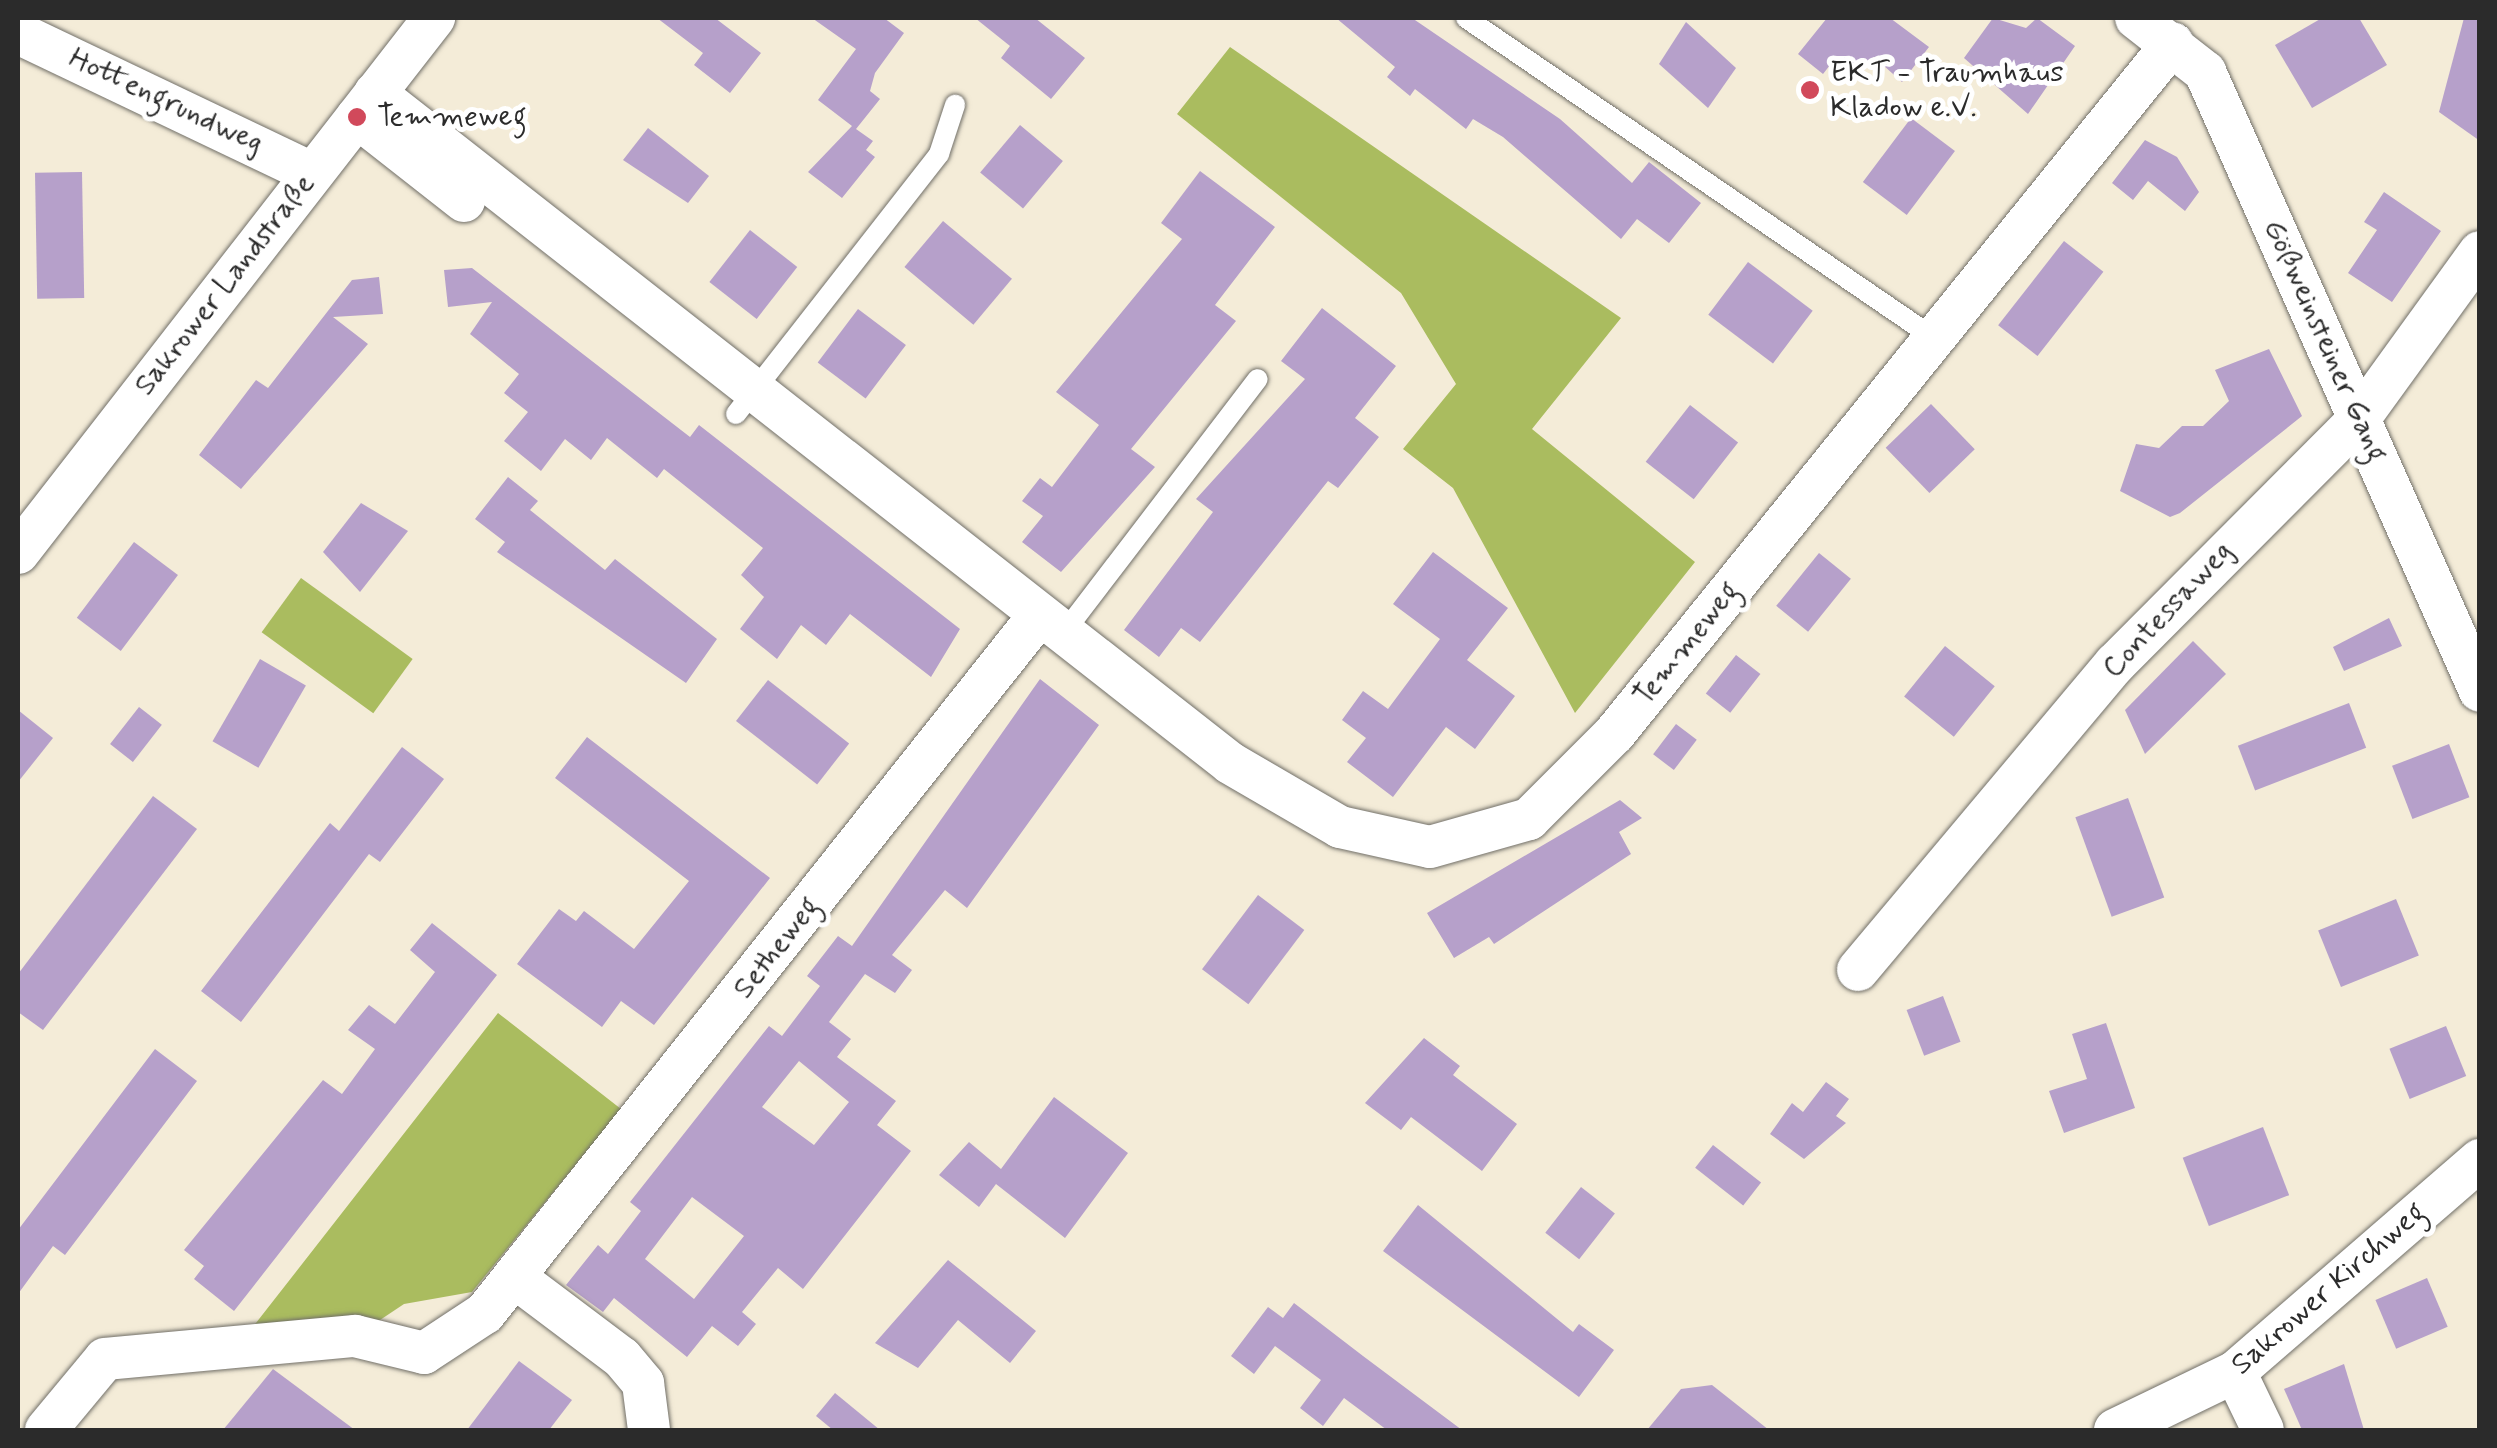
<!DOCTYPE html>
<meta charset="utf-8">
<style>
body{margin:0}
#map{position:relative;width:2497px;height:1448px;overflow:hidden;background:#f4ecd8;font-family:Mynerve,sans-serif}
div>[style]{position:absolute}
.green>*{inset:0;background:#aabc5f;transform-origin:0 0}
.building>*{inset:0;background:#b6a0ca;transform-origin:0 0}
.roads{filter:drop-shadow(0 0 2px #716f68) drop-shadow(0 0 2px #716f68)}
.service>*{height:20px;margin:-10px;padding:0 10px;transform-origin:10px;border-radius:10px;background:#fff}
.minor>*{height:42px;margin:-21px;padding:0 21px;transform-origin:21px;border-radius:21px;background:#fff}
.dots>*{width:28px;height:28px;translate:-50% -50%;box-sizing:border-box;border:5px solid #fff;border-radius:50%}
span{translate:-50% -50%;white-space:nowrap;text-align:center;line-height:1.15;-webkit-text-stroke:10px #fff;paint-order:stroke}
.poi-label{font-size:30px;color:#2b2b2b}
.left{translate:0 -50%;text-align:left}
.street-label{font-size:30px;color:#2b2b2b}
.frame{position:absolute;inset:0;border:20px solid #2b2b2b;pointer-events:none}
</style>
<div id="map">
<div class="green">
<div style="clip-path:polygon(1230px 47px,1621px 318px,1532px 429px,1695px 562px,1575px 713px,1453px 488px,1403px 449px,1456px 384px,1401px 293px,1177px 114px)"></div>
<div style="left:301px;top:578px;width:138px;height:67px;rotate:36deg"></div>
<div style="clip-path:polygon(498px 1013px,621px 1109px,472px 1292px,404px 1304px,380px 1320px,249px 1332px)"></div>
</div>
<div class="building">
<div style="clip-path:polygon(657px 18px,715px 18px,761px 53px,730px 93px,694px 65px,703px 53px)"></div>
<div style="clip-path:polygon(812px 18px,884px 18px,904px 33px,875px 73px,870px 91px,880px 99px,856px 129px,873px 141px,866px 150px,875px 157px,842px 198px,808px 172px,852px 126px,818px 100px,856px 49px)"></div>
<div style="clip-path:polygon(975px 18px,1035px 18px,1085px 58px,1051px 99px,1001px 58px,1010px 46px)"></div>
<div style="clip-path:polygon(1336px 18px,1412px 18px,1560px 119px,1632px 183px,1649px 162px,1701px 203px,1669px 243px,1637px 219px,1621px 239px,1503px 137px,1473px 119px,1466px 129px,1415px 89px,1410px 96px,1387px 77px,1395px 67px)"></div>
<div style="clip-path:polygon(1827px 18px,1890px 18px,1929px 47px,1902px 82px,1874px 57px,1850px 72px,1834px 60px,1823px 74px,1798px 54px)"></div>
<div style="clip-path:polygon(1993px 18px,2026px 28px,2037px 18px,2075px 46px,2028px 114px,1964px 58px)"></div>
<div style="clip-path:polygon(2322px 18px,2359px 18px,2387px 65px,2312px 108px,2275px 45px)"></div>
<div style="clip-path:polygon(2464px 18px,2480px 18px,2480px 141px,2439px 112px)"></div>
<div style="clip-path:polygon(1686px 22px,1736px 68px,1708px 108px,1659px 64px)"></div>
<div style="left:1911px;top:118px;width:55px;height:80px;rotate:37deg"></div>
<div style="left:1020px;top:125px;width:56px;height:62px;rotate:40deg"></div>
<div style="clip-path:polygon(648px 128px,709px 176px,688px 203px,623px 160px)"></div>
<div style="clip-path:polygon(2145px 140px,2177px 157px,2199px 192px,2185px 211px,2148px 181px,2133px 200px,2112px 183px)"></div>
<div style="clip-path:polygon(1200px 171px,1275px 227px,1215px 305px,1236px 321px,1131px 449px,1155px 467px,1061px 572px,1022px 542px,1043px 516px,1022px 501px,1040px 478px,1052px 487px,1099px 425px,1056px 392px,1182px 239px,1161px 223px)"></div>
<div style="left:82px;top:172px;width:126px;height:47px;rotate:89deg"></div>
<div style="clip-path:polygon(2384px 192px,2441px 231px,2392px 302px,2348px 273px,2377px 230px,2364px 222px)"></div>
<div style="left:943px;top:221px;width:90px;height:60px;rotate:40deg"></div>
<div style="left:750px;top:230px;width:60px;height:66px;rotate:38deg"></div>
<div style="left:2064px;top:241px;width:50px;height:107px;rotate:38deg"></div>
<div style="left:1748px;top:262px;width:81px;height:66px;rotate:37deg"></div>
<div style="clip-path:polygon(472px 268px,690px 437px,699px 425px,960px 629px,931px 677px,850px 614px,826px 645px,801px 625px,777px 659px,740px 629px,764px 597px,741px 575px,763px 548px,664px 469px,657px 478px,607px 438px,591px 460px,565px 439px,541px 471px,504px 441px,528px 412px,504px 393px,519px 374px,470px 334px,492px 302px,448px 307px,444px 270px)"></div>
<div style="clip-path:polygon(379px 277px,383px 314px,333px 317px,368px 344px,241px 489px,199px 455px,256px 380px,268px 388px,352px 280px)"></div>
<div style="clip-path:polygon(1322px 308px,1396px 366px,1355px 418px,1379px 437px,1338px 488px,1328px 481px,1200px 642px,1181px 628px,1159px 657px,1124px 630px,1213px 512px,1196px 499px,1305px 379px,1281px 361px)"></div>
<div style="left:858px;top:309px;width:60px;height:67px;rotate:37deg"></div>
<div style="clip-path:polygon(2269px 349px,2302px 416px,2180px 513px,2170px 517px,2120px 491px,2136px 444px,2159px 448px,2182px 426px,2203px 426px,2229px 401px,2215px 370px)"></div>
<div style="left:1931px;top:404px;width:63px;height:63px;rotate:46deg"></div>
<div style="left:1690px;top:405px;width:61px;height:72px;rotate:38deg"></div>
<div style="clip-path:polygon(508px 477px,538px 501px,530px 510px,605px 570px,615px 559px,717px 639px,686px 683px,497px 552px,505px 542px,475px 519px)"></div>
<div style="clip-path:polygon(361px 503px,408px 531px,360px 592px,323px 552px)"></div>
<div style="left:134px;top:542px;width:55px;height:95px;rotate:37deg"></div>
<div style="clip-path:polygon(1433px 552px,1508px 608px,1467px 660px,1515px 696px,1475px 749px,1446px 727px,1393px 797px,1347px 762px,1366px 738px,1342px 720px,1363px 691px,1388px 709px,1440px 639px,1393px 604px)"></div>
<div style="left:1819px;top:553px;width:41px;height:68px;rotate:39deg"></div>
<div style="clip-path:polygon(2389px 618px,2402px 646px,2344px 671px,2333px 647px)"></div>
<div style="clip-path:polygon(2193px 641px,2226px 674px,2145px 754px,2125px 710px)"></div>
<div style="left:1945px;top:646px;width:64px;height:65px;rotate:39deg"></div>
<div style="left:1736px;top:655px;width:31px;height:49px;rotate:38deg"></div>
<div style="left:260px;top:659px;width:53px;height:95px;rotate:30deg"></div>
<div style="clip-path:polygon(evenodd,1040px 679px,1099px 725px,967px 908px,945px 890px,892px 955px,912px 970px,895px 993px,865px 974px,829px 1022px,851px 1039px,837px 1057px,896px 1101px,877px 1125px,911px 1151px,803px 1289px,778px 1268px,742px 1312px,756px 1324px,738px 1346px,712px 1326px,687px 1357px,614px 1298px,603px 1312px,566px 1285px,598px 1245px,608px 1254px,641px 1211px,630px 1202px,769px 1026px,782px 1036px,820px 986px,807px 976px,838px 936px,852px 946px,1040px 679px,799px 1061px,849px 1102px,814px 1145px,762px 1107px,799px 1061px,1040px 679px,692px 1197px,744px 1236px,694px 1299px,645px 1259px,692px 1197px)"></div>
<div style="left:768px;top:680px;width:103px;height:52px;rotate:38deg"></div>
<div style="left:2349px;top:703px;width:48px;height:119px;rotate:69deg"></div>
<div style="left:139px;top:707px;width:29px;height:47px;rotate:38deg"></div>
<div style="clip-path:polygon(18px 710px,53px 738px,18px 782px)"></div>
<div style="left:1676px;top:724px;width:26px;height:38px;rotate:37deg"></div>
<div style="clip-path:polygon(587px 737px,770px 878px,654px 1025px,621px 1001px,602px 1027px,517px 964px,559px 909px,576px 921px,584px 911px,634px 949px,689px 881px,555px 778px)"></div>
<div style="left:2449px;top:744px;width:57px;height:61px;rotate:69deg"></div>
<div style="clip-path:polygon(402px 747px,444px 779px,380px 862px,369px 854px,241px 1022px,201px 991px,330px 823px,339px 831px)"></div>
<div style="clip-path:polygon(153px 796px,197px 829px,43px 1030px,18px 1012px,18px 974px)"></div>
<div style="left:2128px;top:798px;width:106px;height:56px;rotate:70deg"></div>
<div style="clip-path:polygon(1620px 800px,1642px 818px,1619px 832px,1631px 854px,1494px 944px,1489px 937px,1454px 958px,1427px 913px)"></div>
<div style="left:1258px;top:895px;width:58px;height:93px;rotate:37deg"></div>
<div style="left:2396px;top:899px;width:61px;height:84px;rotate:68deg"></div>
<div style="clip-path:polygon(432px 923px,497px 975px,234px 1311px,194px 1279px,204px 1266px,184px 1250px,323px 1080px,342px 1094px,375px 1049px,348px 1030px,369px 1005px,395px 1024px,435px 972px,410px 950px)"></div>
<div style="left:1943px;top:996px;width:49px;height:39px;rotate:69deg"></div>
<div style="clip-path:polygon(2106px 1023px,2135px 1108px,2064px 1133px,2049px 1091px,2087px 1079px,2072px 1034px)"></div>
<div style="left:2446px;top:1026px;width:54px;height:61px;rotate:68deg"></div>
<div style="clip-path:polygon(1424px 1038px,1460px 1066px,1453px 1075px,1517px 1124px,1482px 1171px,1411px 1117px,1401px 1130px,1365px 1103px)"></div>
<div style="clip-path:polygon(155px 1049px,197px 1081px,65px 1255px,53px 1246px,18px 1294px,18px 1230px)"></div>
<div style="clip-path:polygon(1826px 1082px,1849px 1099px,1836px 1116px,1846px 1123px,1804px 1159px,1770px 1134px,1792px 1103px,1803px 1112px)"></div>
<div style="clip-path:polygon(1054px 1097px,1128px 1153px,1065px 1238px,996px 1184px,979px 1207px,939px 1175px,969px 1142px,1001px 1169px)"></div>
<div style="left:2263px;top:1127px;width:73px;height:86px;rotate:69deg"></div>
<div style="left:1713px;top:1145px;width:61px;height:29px;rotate:38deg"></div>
<div style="left:1581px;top:1187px;width:43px;height:58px;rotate:38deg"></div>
<div style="clip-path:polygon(1418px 1205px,1573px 1332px,1579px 1324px,1614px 1350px,1579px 1397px,1383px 1251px)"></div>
<div style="clip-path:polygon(948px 1260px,1036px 1331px,1010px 1363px,958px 1320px,918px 1368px,875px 1343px)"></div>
<div style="left:2427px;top:1278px;width:53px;height:56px;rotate:67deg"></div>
<div style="clip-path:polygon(1294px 1303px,1363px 1356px,1462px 1430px,1387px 1430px,1344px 1398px,1323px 1426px,1300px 1408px,1321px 1380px,1275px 1346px,1254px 1374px,1231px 1356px,1268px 1307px,1283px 1318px)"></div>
<div style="clip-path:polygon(519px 1361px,572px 1400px,549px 1430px,467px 1430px)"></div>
<div style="clip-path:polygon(2344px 1364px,2364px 1430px,2302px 1430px,2284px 1389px)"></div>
<div style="clip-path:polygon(273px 1369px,355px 1430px,223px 1430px)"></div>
<div style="clip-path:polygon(1712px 1385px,1769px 1430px,1647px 1430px,1681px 1389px)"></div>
<div style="clip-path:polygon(835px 1393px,880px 1430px,833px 1430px,816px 1416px)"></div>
</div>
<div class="roads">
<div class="service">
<div style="left:1466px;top:18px;width:567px;rotate:34.36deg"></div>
<div style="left:736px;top:414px;width:330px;rotate:-52deg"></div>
<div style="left:939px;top:154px;width:52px;rotate:-71.9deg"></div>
<div style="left:1062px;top:635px;width:322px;rotate:-52.6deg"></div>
</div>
<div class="minor">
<div style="left:2136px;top:18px;width:88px;rotate:38deg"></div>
<div style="left:2205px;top:72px;width:677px;rotate:66.05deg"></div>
<div style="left:18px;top:33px;width:325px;rotate:25.5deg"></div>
<div style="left:375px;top:93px;width:1086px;rotate:38.08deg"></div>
<div style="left:1230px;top:763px;width:127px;rotate:30.2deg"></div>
<div style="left:1340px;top:827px;width:92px;rotate:12.5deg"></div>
<div style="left:1430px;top:847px;width:103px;rotate:-15.8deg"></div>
<div style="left:1529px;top:819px;width:122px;rotate:-45deg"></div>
<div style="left:1615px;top:733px;width:887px;rotate:-51.04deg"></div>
<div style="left:357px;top:117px;width:136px;rotate:38.1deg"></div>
<div style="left:18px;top:553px;width:678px;rotate:-52.13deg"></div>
<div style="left:1858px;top:970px;width:400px;rotate:-50deg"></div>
<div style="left:2115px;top:664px;width:346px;rotate:-45.1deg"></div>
<div style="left:2359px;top:419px;width:206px;rotate:-54.1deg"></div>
<div style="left:517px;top:1279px;width:131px;rotate:37deg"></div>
<div style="left:622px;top:1358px;width:33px;rotate:50deg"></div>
<div style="left:643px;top:1383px;width:47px;rotate:82.7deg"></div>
<div style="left:2235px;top:1372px;width:64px;rotate:64.2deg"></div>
<div style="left:46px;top:1430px;width:92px;rotate:-50.3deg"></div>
<div style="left:105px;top:1359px;width:251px;rotate:-5.3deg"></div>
<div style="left:355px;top:1336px;width:71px;rotate:13.8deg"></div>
<div style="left:424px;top:1353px;width:73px;rotate:-33.3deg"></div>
<div style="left:485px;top:1313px;width:888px;rotate:-51.54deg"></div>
<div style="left:2115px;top:1430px;width:133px;rotate:-25.8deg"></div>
<div style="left:2235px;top:1372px;width:324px;rotate:-40.9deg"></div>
</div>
</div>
<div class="dots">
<div style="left:1810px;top:90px;background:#d1495b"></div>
<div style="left:357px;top:117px;background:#d1495b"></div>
</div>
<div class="poi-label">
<span class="left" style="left:1830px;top:90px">EKT - Traumhaus<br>Kladow e.V.</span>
<span class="left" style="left:377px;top:117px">Temmeweg</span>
</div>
<div class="street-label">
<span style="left:166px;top:101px;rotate:25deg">Hottengrundweg</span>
<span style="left:225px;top:285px;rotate:-52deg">Sakrower Landstraße</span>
<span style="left:2325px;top:341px;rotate:66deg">Gößweinsteiner Gang</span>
<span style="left:2168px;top:610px;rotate:-47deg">Contessaweg</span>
<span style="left:1687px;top:644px;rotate:-51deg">Temmeweg</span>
<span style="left:777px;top:948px;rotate:-52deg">Setheweg</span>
<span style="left:2329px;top:1289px;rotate:-41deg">Sakrower Kirchweg</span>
</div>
<div class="frame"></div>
</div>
